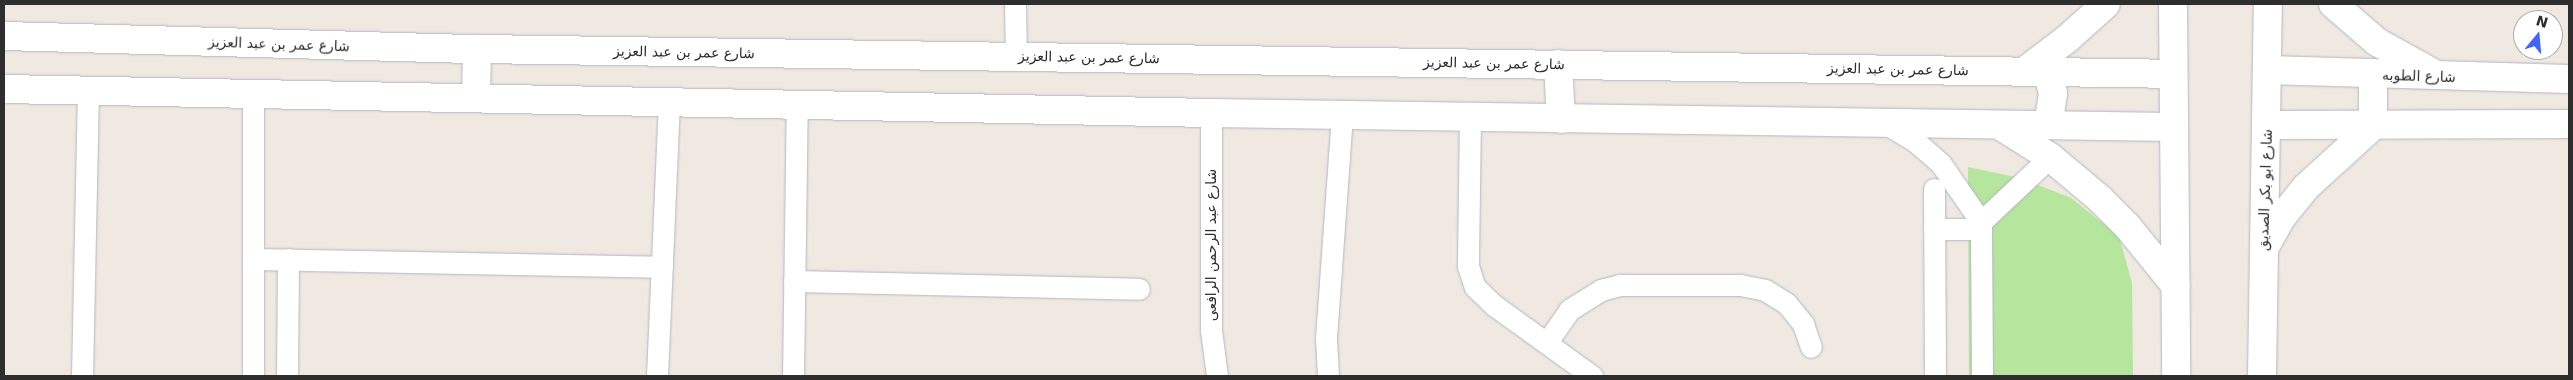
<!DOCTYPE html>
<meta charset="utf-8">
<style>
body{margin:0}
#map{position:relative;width:2573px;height:380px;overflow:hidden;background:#efe9e1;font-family:"DejaVu Sans",Vazirmatn,sans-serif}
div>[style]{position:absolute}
.green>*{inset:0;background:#b6e59e}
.roads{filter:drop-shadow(0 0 1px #b4b7c1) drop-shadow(0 0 1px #b4b7c1)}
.street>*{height:21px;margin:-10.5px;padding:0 10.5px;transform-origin:10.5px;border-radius:10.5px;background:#fff}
.secondary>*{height:28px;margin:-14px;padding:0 14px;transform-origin:14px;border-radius:14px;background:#fff}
span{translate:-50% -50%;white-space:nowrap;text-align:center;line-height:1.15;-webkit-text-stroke:5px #fff;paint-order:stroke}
.street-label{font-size:14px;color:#2e2e2e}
.frame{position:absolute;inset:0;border:5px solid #2e2e2e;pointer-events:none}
.north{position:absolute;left:2513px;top:10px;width:50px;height:50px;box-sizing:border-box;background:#fff;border:1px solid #ababab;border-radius:50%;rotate:17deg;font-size:14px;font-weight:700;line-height:20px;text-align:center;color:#2e2e2e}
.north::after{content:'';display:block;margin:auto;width:18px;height:22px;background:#4264fb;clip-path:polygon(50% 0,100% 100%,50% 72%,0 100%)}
</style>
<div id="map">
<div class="green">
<div style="clip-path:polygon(1968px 167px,2020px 178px,2071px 198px,2119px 236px,2132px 283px,2133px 376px,1969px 376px)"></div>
</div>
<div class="roads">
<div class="street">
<div style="left:1015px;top:4px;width:52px;rotate:88.9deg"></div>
<div style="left:253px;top:95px;width:281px;rotate:90deg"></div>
<div style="left:1211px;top:113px;width:217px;rotate:90deg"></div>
<div style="left:1211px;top:330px;width:46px;rotate:82.6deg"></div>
<div style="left:1470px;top:117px;width:149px;rotate:90.8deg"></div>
<div style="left:1468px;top:266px;width:22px;rotate:72deg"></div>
<div style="left:1475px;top:287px;width:28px;rotate:44deg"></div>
<div style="left:1495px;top:306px;width:120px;rotate:35.8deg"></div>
<div style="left:1888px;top:125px;width:33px;rotate:31deg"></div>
<div style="left:1916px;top:142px;width:33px;rotate:41deg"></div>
<div style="left:1941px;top:164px;width:70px;rotate:55.4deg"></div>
<div style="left:1934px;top:189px;width:187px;rotate:89.7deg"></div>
<div style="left:1934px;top:229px;width:46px"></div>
<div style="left:253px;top:259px;width:409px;rotate:1.1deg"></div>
<div style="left:794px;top:281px;width:345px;rotate:1.3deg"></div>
<div style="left:1547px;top:342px;width:39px;rotate:-55deg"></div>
<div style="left:1569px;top:310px;width:38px;rotate:-32deg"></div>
<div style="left:1601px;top:290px;width:20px;rotate:-15deg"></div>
<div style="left:1620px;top:285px;width:120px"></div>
<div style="left:1740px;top:285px;width:25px;rotate:11deg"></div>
<div style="left:1765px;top:290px;width:26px;rotate:32deg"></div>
<div style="left:1787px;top:304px;width:26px;rotate:51deg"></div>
<div style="left:1803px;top:324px;width:24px;rotate:71deg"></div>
<div style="left:82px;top:376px;width:285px;rotate:-88.8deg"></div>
<div style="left:287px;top:376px;width:117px;rotate:-89.5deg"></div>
<div style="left:657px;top:376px;width:275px;rotate:-87.5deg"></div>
<div style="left:793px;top:376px;width:271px;rotate:-89.2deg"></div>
<div style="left:1328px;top:376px;width:38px;rotate:-93deg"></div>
<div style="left:1326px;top:338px;width:225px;rotate:-85.9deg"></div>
<div style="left:1982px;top:376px;width:154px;rotate:-90.4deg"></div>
<div style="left:1981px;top:222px;width:95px;rotate:-43.3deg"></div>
</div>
<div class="secondary">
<div style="left:2173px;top:4px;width:372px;rotate:89.5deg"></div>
<div style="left:2333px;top:4px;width:58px;rotate:40.8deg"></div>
<div style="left:2377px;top:42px;width:64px;rotate:29deg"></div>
<div style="left:4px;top:36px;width:473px;rotate:1.6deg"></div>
<div style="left:477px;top:49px;width:1696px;rotate:0.84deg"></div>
<div style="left:1558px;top:64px;width:55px;rotate:86.9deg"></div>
<div style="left:2268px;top:70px;width:301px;rotate:1.7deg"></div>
<div style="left:2025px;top:71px;width:53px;rotate:-37.3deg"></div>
<div style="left:2067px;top:39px;width:52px;rotate:-41.9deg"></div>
<div style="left:4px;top:89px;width:1207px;rotate:1.14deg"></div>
<div style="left:1211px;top:113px;width:962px;rotate:0.83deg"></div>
<div style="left:476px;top:97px;width:48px;rotate:-88.8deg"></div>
<div style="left:2045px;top:124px;width:11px;rotate:-63deg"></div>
<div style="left:2050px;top:114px;width:21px;rotate:-82deg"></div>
<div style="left:2053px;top:93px;width:22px;rotate:-106deg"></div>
<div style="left:1999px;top:125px;width:60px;rotate:32.1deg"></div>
<div style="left:2050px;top:157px;width:65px;rotate:40deg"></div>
<div style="left:2100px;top:199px;width:38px;rotate:45deg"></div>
<div style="left:2127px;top:226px;width:77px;rotate:50.8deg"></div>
<div style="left:2268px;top:125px;width:301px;rotate:-0.2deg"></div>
<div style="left:2265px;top:247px;width:33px;rotate:-61deg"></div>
<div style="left:2281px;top:218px;width:38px;rotate:-51deg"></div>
<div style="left:2305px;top:188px;width:92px;rotate:-42.4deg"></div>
<div style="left:2373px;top:126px;width:51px;rotate:-90deg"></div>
<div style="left:2262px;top:376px;width:372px;rotate:-89.1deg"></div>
</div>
</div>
<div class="street-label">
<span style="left:279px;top:44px;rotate:2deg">شارع عمر بن عبد العزيز</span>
<span style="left:684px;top:52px;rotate:1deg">شارع عمر بن عبد العزيز</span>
<span style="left:1089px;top:57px;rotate:1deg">شارع عمر بن عبد العزيز</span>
<span style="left:1494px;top:63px;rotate:1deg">شارع عمر بن عبد العزيز</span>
<span style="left:1898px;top:69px;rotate:1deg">شارع عمر بن عبد العزيز</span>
<span style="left:2419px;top:76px;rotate:2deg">شارع الطوبه</span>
<span style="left:2265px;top:190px;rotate:-88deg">شارع ابو بكر الصديق</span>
<span style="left:1211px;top:245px;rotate:-90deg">شارع عبد الرحمن الرافعى</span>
</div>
<div class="frame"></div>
<div class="north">N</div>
</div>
